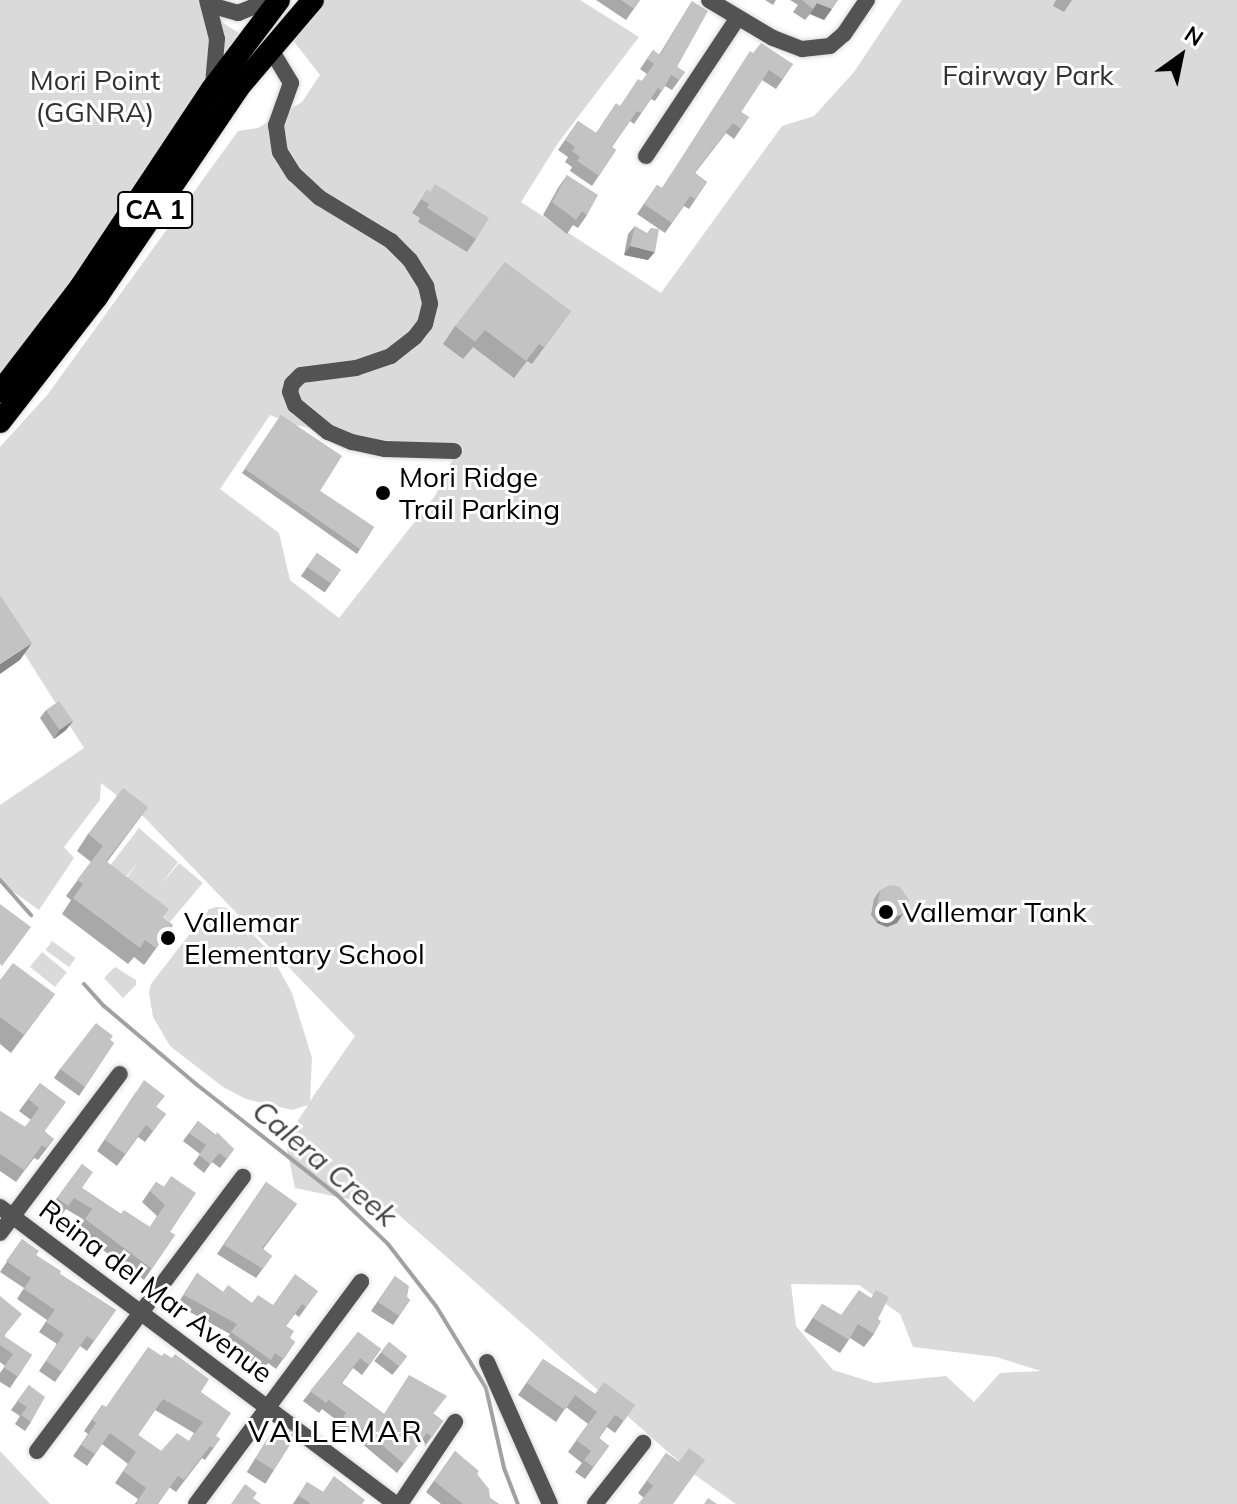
<!DOCTYPE html>
<style>
body{margin:0}
#map{position:relative;width:1237px;height:1504px;overflow:hidden;background:#fff;font-family:Mulish,sans-serif}
div>[style]{position:absolute}
.green>*{inset:0;background:#dadada;transform-origin:0 0}
.stream>*{height:4px;margin:-2px;padding:0 2px;transform-origin:2px;border-radius:2px;background:#a1a1a1}
.roads{filter:drop-shadow(0 0 2px #dbdbdb) drop-shadow(0 0 2px #dbdbdb)}
.minor>*{height:16px;margin:-8px;padding:0 8px;transform-origin:8px;border-radius:8px;background:#535353}
.highway>*{height:22px;margin:-11px;padding:0 11px;transform-origin:11px;border-radius:11px;background:#000}
.wall>*{inset:0;background:#a8a8a8;transform-origin:0 0}
.shaded-wall>*{inset:0;background:#888}
.building>*{inset:0;background:#c3c3c3;transform-origin:0 0}
.dots>*{width:22px;height:22px;translate:-50% -50%;box-sizing:border-box;border:4px solid #fff;border-radius:50%}
span{translate:-50% -50%;white-space:nowrap;text-align:center;line-height:1.15;-webkit-text-stroke:6px #fff;paint-order:stroke}
.shield-label span{padding:2px 6px;background:#fff;border:2px solid;border-radius:6px;-webkit-text-stroke-width:0}
.shield-label{font-size:26px;color:#000;font-weight:700}
.park-label{font-size:28px;color:#313131}
.poi-label{font-size:28px;color:#000}
.left{translate:0 -50%;text-align:left}
.street-label{font-size:28px;color:#000}
.water-label{font-size:30px;color:#424242;font-style:italic}
.neighbourhood-label{font-size:30px;color:#000;letter-spacing:2px}
.north{position:absolute;left:1141px;top:16px;width:80px;height:80px;-webkit-text-stroke:6px #fff;paint-order:stroke;rotate:33deg;font-size:22px;font-weight:700;line-height:32px;text-align:center;color:#000}
.north::after{content:'';display:block;margin:auto;width:28px;height:36px;background:#000;clip-path:polygon(50% 0,100% 100%,50% 72%,0 100%)}
</style>
<div id="map">
<div class="green">
<div style="clip-path:polygon(0 0,209px 0,223px 23px,249px 39px,0 392px)"></div>
<div style="clip-path:polygon(evenodd,325px 0,580px 0,639px 37px,558px 143px,521px 202px,661px 293px,782px 126px,814px 116px,854px 72px,902px 0,1237px 0,1237px 1504px,736px 1504px,692px 1473px,391px 1208px,295px 1188px,285px 1140px,308px 1105px,292px 1110px,246px 1099px,223px 1087px,170px 1046px,153px 1017px,149px 993px,151px 984px,209px 909px,217px 907px,227px 908px,269px 951px,292px 993px,312px 1058px,310px 1101px,355px 1036px,144px 817px,101px 783px,100px 800px,64px 847px,74px 858px,39px 910px,0 882px,0 805px,84px 748px,0 615px,0 447px,48px 394px,238px 131px,258px 128px,302px 102px,320px 75px,292px 39px,325px 0,270px 415px,295px 425px,350px 436px,465px 449px,453px 459px,435px 496px,339px 618px,290px 580px,279px 533px,220px 489px,270px 415px,325px 0,791px 1284px,859px 1285px,900px 1314px,913px 1347px,996px 1357px,1041px 1371px,1000px 1373px,974px 1402px,946px 1376px,875px 1383px,833px 1370px,796px 1326px,791px 1284px)"></div>
<div style="clip-path:polygon(139px 828px,178px 862px,147px 903px,122px 884px,140px 860px,121px 883px,105px 872px)"></div>
<div style="left:179px;top:863px;width:31px;height:51px;rotate:40deg"></div>
<div style="left:52px;top:941px;width:29px;height:11px;rotate:36deg"></div>
<div style="left:42px;top:952px;width:32px;height:19px;rotate:39deg"></div>
<div style="clip-path:polygon(115px 967px,136px 980px,136px 985px,123px 998px,104px 978px)"></div>
<div style="clip-path:polygon(0 1451px,50px 1504px,0 1504px)"></div>
</div>
<div class="stream">
<div style="left:0;top:880px;width:47px;rotate:48.5deg"></div>
<div style="left:84px;top:984px;width:30px;rotate:48deg"></div>
<div style="left:104px;top:1006px;width:121px;rotate:40.3deg"></div>
<div style="left:196px;top:1084px;width:178px;rotate:38.2deg"></div>
<div style="left:336px;top:1194px;width:72px;rotate:43.9deg"></div>
<div style="left:388px;top:1244px;width:78px;rotate:52.3deg"></div>
<div style="left:436px;top:1306px;width:96px;rotate:58.6deg"></div>
<div style="left:486px;top:1388px;width:82px;rotate:77.3deg"></div>
<div style="left:504px;top:1468px;width:39px;rotate:69deg"></div>
</div>
<div class="roads">
<div class="minor">
<div style="left:207px;top:0;width:40px;rotate:75.6deg"></div>
<div style="left:217px;top:39px;width:45px;rotate:95.1deg"></div>
<div style="left:211px;top:0;width:9px;rotate:49deg"></div>
<div style="left:217px;top:7px;width:22px;rotate:16deg"></div>
<div style="left:238px;top:13px;width:35px;rotate:-22deg"></div>
<div style="left:709px;top:0;width:74px;rotate:30.7deg"></div>
<div style="left:773px;top:38px;width:31px;rotate:21deg"></div>
<div style="left:802px;top:49px;width:28px;rotate:-6deg"></div>
<div style="left:830px;top:46px;width:18px;rotate:-41deg"></div>
<div style="left:844px;top:34px;width:41px;rotate:-55.9deg"></div>
<div style="left:270px;top:48px;width:41px;rotate:59deg"></div>
<div style="left:291px;top:83px;width:45px;rotate:109.7deg"></div>
<div style="left:276px;top:125px;width:27px;rotate:82deg"></div>
<div style="left:280px;top:152px;width:26px;rotate:58deg"></div>
<div style="left:294px;top:174px;width:35px;rotate:43deg"></div>
<div style="left:320px;top:198px;width:83px;rotate:31.2deg"></div>
<div style="left:391px;top:241px;width:27px;rotate:45deg"></div>
<div style="left:410px;top:260px;width:31px;rotate:58deg"></div>
<div style="left:426px;top:286px;width:18px;rotate:77deg"></div>
<div style="left:430px;top:304px;width:21px;rotate:104deg"></div>
<div style="left:425px;top:324px;width:16px;rotate:128deg"></div>
<div style="left:415px;top:337px;width:31px;rotate:142deg"></div>
<div style="left:391px;top:356px;width:37px;rotate:161deg"></div>
<div style="left:356px;top:368px;width:55px;rotate:172.7deg"></div>
<div style="left:301px;top:375px;width:13px;rotate:135deg"></div>
<div style="left:292px;top:384px;width:8px;rotate:104deg"></div>
<div style="left:290px;top:392px;width:14px;rotate:69deg"></div>
<div style="left:295px;top:405px;width:43px;rotate:39.3deg"></div>
<div style="left:328px;top:432px;width:26px;rotate:23deg"></div>
<div style="left:352px;top:442px;width:34px;rotate:12deg"></div>
<div style="left:385px;top:449px;width:69px;rotate:1.7deg"></div>
<div style="left:646px;top:156px;width:164px;rotate:-56.4deg"></div>
<div style="left:0;top:1207px;width:494px;rotate:36.9deg"></div>
<div style="left:0;top:1233px;width:199px;rotate:-53deg"></div>
<div style="left:487px;top:1362px;width:155px;rotate:66.1deg"></div>
<div style="left:37px;top:1451px;width:343px;rotate:-53.1deg"></div>
<div style="left:196px;top:1504px;width:277px;rotate:-53.4deg"></div>
<div style="left:400px;top:1504px;width:99px;rotate:-56.1deg"></div>
<div style="left:595px;top:1504px;width:78px;rotate:-51.8deg"></div>
</div>
<div class="highway">
<div style="left:0;top:392px;width:133px;rotate:-52.6deg"></div>
<div style="left:81px;top:286px;width:237px;rotate:-56.4deg"></div>
<div style="left:212px;top:89px;width:111px;rotate:-53deg"></div>
<div style="left:0;top:422px;width:158px;rotate:-52.2deg"></div>
<div style="left:97px;top:297px;width:254px;rotate:-55.9deg"></div>
<div style="left:239px;top:87px;width:114px;rotate:-49.6deg"></div>
</div>
</div>
<div class="wall">
<div style="clip-path:polygon(596px 0,640px 0,626px 20px)"></div>
<div style="clip-path:polygon(765px 0,776px 0,773px 5px)"></div>
<div style="clip-path:polygon(790px 0,838px 0,824px 20px,810px 14px,805px 20px,793px 12px,798px 5px)"></div>
<div style="clip-path:polygon(1056px 0,1072px 0,1064px 12px,1053px 6px)"></div>
<div style="clip-path:polygon(692px 1px,677px 67px,685px 72px,672px 90px,665px 86px,655px 101px,651px 99px,634px 124px,630px 121px,612px 147px,616px 150px,592px 186px,570px 171px,572px 167px,565px 162px,568px 157px,558px 150px,578px 121px,596px 133px,642px 81px,647px 74px,640px 69px,653px 50px,659px 55px)"></div>
<div style="clip-path:polygon(753px 53px,793px 64px,776px 89px,762px 80px,741px 112px,749px 117px,734px 139px,726px 133px,695px 173px,707px 182px,689px 209px,684px 206px,665px 233px,637px 214px,657px 185px,662px 188px)"></div>
<div style="clip-path:polygon(567px 175px,587px 215px,578px 228px,573px 225px,567px 234px,543px 215px,558px 188px)"></div>
<div style="clip-path:polygon(427px 190px,476px 239px,467px 252px,418px 222px,420px 218px,412px 213px)"></div>
<div style="clip-path:polygon(635px 226px,648px 260px,624px 255px,628px 234px)"></div>
<div style="clip-path:polygon(571px 311px,532px 364px,527px 361px,514px 378px,473px 347px,463px 359px,443px 344px,455px 326px)"></div>
<div style="clip-path:polygon(281px 415px,320px 491px,374px 527px,357px 554px,242px 473px)"></div>
<div style="left:317px;top:553px;width:29px;height:28px;rotate:35deg"></div>
<div style="clip-path:polygon(46px 710px,73px 721px,66px 730px,54px 739px,40px 718px)"></div>
<div style="clip-path:polygon(148px 807px,107px 862px,163px 918px,173px 925px,144px 965px,134px 957px,128px 964px,62px 914px,71px 900px,66px 896px,91px 862px,77px 851px,88px 834px)"></div>
<div style="clip-path:polygon(880px 890px,897px 923px,887px 927px,877px 923px,871px 915px,874px 899px)"></div>
<div style="clip-path:polygon(0 980px,55px 994px,11px 1053px,0 1044px)"></div>
<div style="clip-path:polygon(110px 1040px,114px 1043px,79px 1096px,54px 1078px,60px 1069px)"></div>
<div style="clip-path:polygon(40px 1083px,45px 1132px,54px 1139px,38px 1160px,34px 1158px,16px 1182px,0 1171px,0 1111px,25px 1127px,31px 1120px,19px 1111px)"></div>
<div style="clip-path:polygon(136px 1092px,166px 1114px,145px 1142px,138px 1137px,117px 1166px,97px 1151px)"></div>
<div style="clip-path:polygon(198px 1121px,234px 1149px,220px 1168px,212px 1162px,204px 1173px,193px 1164px,200px 1154px,183px 1141px)"></div>
<div style="clip-path:polygon(82px 1164px,82px 1188px,121px 1214px,150px 1227px,157px 1216px,142px 1202px,156px 1182px,164px 1187px,170px 1232px,175px 1235px,144px 1280px,77px 1231px,84px 1220px,66px 1209px,60px 1217px,49px 1209px)"></div>
<div style="clip-path:polygon(266px 1182px,297px 1204px,263px 1249px,272px 1256px,256px 1278px,217px 1254px)"></div>
<div style="clip-path:polygon(22px 1239px,36px 1255px,60px 1274px,116px 1310px,87px 1351px,80px 1346px,55px 1382px,39px 1371px,57px 1344px,39px 1332px,47px 1320px,17px 1299px,24px 1288px,0 1272px)"></div>
<div style="clip-path:polygon(197px 1273px,223px 1292px,252px 1303px,273px 1305px,318px 1291px,299px 1317px,295px 1314px,286px 1326px,290px 1338px,295px 1342px,276px 1369px,268px 1363px,263px 1370px,224px 1342px,230px 1334px,177px 1305px)"></div>
<div style="clip-path:polygon(395px 1276px,407px 1297px,410px 1300px,393px 1325px,371px 1311px)"></div>
<div style="clip-path:polygon(0 1296px,5px 1337px,32px 1355px,10px 1388px,0 1382px,0 1373px,5px 1366px,0 1362px)"></div>
<div style="clip-path:polygon(822px 1304px,841px 1315px,878px 1319px,874px 1334px,864px 1347px,850px 1338px,840px 1353px,804px 1331px)"></div>
<div style="clip-path:polygon(358px 1332px,381px 1349px,362px 1375px,353px 1368px,342px 1383px,384px 1414px,434px 1414px,443px 1421px,425px 1446px,420px 1442px,397px 1473px,348px 1432px,346px 1434px,336px 1427px,339px 1422px,322px 1409px,319px 1413px,303px 1401px)"></div>
<div style="left:389px;top:1342px;width:23px;height:24px;rotate:38deg"></div>
<div style="clip-path:polygon(543px 1359px,595px 1394px,635px 1405px,615px 1433px,607px 1427px,599px 1438px,609px 1446px,585px 1479px,575px 1472px,582px 1463px,568px 1452px,588px 1424px,566px 1407px,556px 1422px,518px 1395px)"></div>
<div style="clip-path:polygon(29px 1385px,31px 1422px,25px 1431px,15px 1424px,20px 1416px,11px 1410px)"></div>
<div style="clip-path:polygon(evenodd,201px 1392px,216px 1436px,220px 1439px,205px 1460px,202px 1458px,176px 1492px,169px 1487px,158px 1504px,135px 1504px,138px 1499px,115px 1483px,128px 1464px,102px 1444px,87px 1466px,73px 1456px,88px 1434px,84px 1431px,102px 1405px,106px 1407px,201px 1392px,155px 1410px,194px 1433px,189px 1441px,161px 1451px,138px 1435px,155px 1410px)"></div>
<div style="left:278px;top:1422px;width:22px;height:59px;rotate:32deg"></div>
<div style="clip-path:polygon(455px 1451px,477px 1474px,490px 1498px,499px 1504px,441px 1504px,426px 1492px)"></div>
<div style="clip-path:polygon(666px 1453px,679px 1462px,705px 1460px,644px 1498px,638px 1493px)"></div>
<div style="clip-path:polygon(307px 1482px,323px 1492px,362px 1504px,293px 1504px)"></div>
</div>
<div class="shaded-wall">
<div style="clip-path:polygon(817px 3px,832px 9px,824px 20px,810px 14px)"></div>
<div style="clip-path:polygon(630px 246px,655px 252px,648px 260px,624px 255px)"></div>
<div style="clip-path:polygon(32px 643px,20px 660px,0 674px,0 664px)"></div>
<div style="clip-path:polygon(73px 721px,66px 730px,54px 739px,60px 730px)"></div>
<div style="clip-path:polygon(883px 914px,903px 914px,897px 923px,887px 927px,877px 923px)"></div>
</div>
<div class="building">
<div style="clip-path:polygon(621px 0,640px 0,634px 9px)"></div>
<div style="clip-path:polygon(802px 0,838px 0,832px 9px,817px 3px,813px 9px)"></div>
<div style="clip-path:polygon(692px 1px,708px 11px,677px 67px,685px 72px,679px 80px,671px 75px,662px 91px,658px 88px,641px 113px,637px 111px,612px 147px,616px 150px,599px 176px,577px 161px,580px 157px,572px 151px,575px 147px,565px 140px,578px 121px,596px 133px,616px 103px,620px 106px,638px 79px,642px 81px,654px 64px,647px 59px,653px 50px,660px 55px)"></div>
<div style="clip-path:polygon(761px 43px,793px 64px,782px 79px,769px 70px,741px 112px,749px 117px,741px 129px,733px 123px,694px 173px,707px 182px,695px 199px,690px 196px,672px 223px,644px 204px,657px 185px,662px 188px,750px 51px,753px 53px)"></div>
<div style="clip-path:polygon(567px 175px,598px 195px,587px 215px,582px 211px,576px 220px,552px 202px)"></div>
<div style="clip-path:polygon(435px 184px,489px 218px,476px 239px,427px 208px,429px 204px,421px 199px,427px 190px,430px 192px)"></div>
<div style="clip-path:polygon(635px 226px,647px 233px,651px 228px,659px 229px,655px 252px,630px 246px)"></div>
<div style="clip-path:polygon(505px 262px,571px 311px,544px 347px,539px 344px,526px 361px,485px 330px,475px 342px,455px 326px)"></div>
<div style="clip-path:polygon(281px 415px,342px 456px,320px 491px,374px 527px,360px 549px,245px 469px)"></div>
<div style="left:317px;top:553px;width:29px;height:17px;rotate:35deg"></div>
<div style="clip-path:polygon(0 595px,32px 643px,0 664px)"></div>
<div style="left:59px;top:701px;width:24px;height:16px;rotate:55deg"></div>
<div style="clip-path:polygon(123px 788px,148px 807px,106px 861px,169px 909px,163px 917px,173px 925px,156px 948px,145px 940px,140px 948px,73px 898px,83px 884px,77px 880px,103px 846px,88px 834px)"></div>
<div style="clip-path:polygon(890px 885px,900px 887px,909px 900px,903px 914px,893px 918px,883px 914px,877px 906px,880px 890px)"></div>
<div style="clip-path:polygon(0 904px,31px 927px,2px 966px,0 964px)"></div>
<div style="clip-path:polygon(13px 963px,55px 994px,24px 1035px,0 1017px,0 980px)"></div>
<div style="clip-path:polygon(96px 1023px,113px 1036px,110px 1040px,114px 1043px,85px 1087px,60px 1069px)"></div>
<div style="clip-path:polygon(144px 1080px,165px 1096px,156px 1107px,166px 1114px,153px 1131px,146px 1125px,125px 1154px,105px 1140px)"></div>
<div style="clip-path:polygon(40px 1083px,66px 1102px,44px 1132px,54px 1139px,46px 1148px,42px 1145px,24px 1170px,0 1154px,0 1111px,25px 1127px,39px 1108px,28px 1099px)"></div>
<div style="clip-path:polygon(198px 1121px,216px 1135px,217px 1132px,234px 1149px,227px 1159px,219px 1153px,210px 1164px,199px 1155px,206px 1145px,189px 1133px)"></div>
<div style="clip-path:polygon(82px 1164px,93px 1172px,82px 1188px,121px 1214px,124px 1210px,150px 1227px,165px 1205px,150px 1191px,156px 1182px,164px 1187px,171px 1176px,196px 1193px,170px 1232px,175px 1235px,152px 1269px,85px 1219px,92px 1209px,74px 1198px,68px 1206px,57px 1198px)"></div>
<div style="clip-path:polygon(266px 1182px,297px 1204px,262px 1248px,272px 1256px,263px 1269px,224px 1245px)"></div>
<div style="clip-path:polygon(22px 1239px,39px 1251px,36px 1255px,61px 1271px,60px 1274px,116px 1310px,94px 1341px,87px 1336px,62px 1372px,46px 1361px,64px 1334px,46px 1322px,55px 1310px,24px 1289px,31px 1278px,6px 1261px)"></div>
<div style="clip-path:polygon(197px 1273px,223px 1292px,228px 1285px,252px 1303px,258px 1295px,273px 1305px,295px 1274px,318px 1291px,306px 1307px,302px 1304px,286px 1326px,294px 1331px,290px 1338px,295px 1342px,284px 1359px,275px 1353px,271px 1360px,231px 1332px,237px 1324px,184px 1295px)"></div>
<div style="clip-path:polygon(395px 1276px,409px 1286px,407px 1297px,410px 1300px,399px 1316px,378px 1302px)"></div>
<div style="clip-path:polygon(859px 1290px,871px 1298px,876px 1290px,889px 1297px,878px 1319px,881px 1321px,874px 1334px,858px 1324px,849px 1340px,813px 1318px,822px 1304px,841px 1315px)"></div>
<div style="clip-path:polygon(0 1296px,22px 1314px,4px 1336px,32px 1355px,18px 1377px,4px 1367px,13px 1354px,0 1345px)"></div>
<div style="clip-path:polygon(358px 1332px,381px 1349px,369px 1365px,360px 1358px,341px 1383px,379px 1411px,384px 1414px,409px 1375px,447px 1396px,433px 1414px,443px 1421px,432px 1437px,427px 1433px,404px 1464px,355px 1422px,353px 1425px,343px 1417px,346px 1413px,329px 1400px,326px 1403px,310px 1391px)"></div>
<div style="left:389px;top:1342px;width:23px;height:13px;rotate:38deg"></div>
<div style="clip-path:polygon(evenodd,148px 1347px,162px 1356px,164px 1353px,172px 1358px,175px 1354px,209px 1379px,201px 1392px,231px 1413px,216px 1436px,220px 1439px,213px 1448px,210px 1446px,184px 1480px,178px 1476px,158px 1504px,138px 1504px,136px 1503px,146px 1488px,123px 1471px,136px 1452px,110px 1433px,95px 1454px,81px 1445px,96px 1423px,92px 1419px,102px 1405px,106px 1407px,148px 1347px,163px 1399px,203px 1422px,189px 1441px,177px 1433px,161px 1451px,138px 1435px,163px 1399px)"></div>
<div style="clip-path:polygon(543px 1359px,595px 1394px,604px 1382px,635px 1405px,624px 1421px,615px 1415px,598px 1438px,609px 1446px,593px 1467px,584px 1460px,591px 1451px,576px 1440px,597px 1412px,575px 1395px,565px 1410px,527px 1383px)"></div>
<div style="clip-path:polygon(29px 1385px,45px 1397px,31px 1422px,21px 1415px,27px 1407px,17px 1401px)"></div>
<div style="left:278px;top:1422px;width:22px;height:43px;rotate:32deg"></div>
<div style="clip-path:polygon(689px 1448px,705px 1460px,673px 1504px,638px 1504px,653px 1486px,647px 1481px,666px 1453px,679px 1462px)"></div>
<div style="clip-path:polygon(455px 1451px,479px 1471px,477px 1474px,489px 1489px,490px 1498px,499px 1504px,463px 1504px,434px 1481px)"></div>
<div style="clip-path:polygon(334px 1476px,365px 1500px,362px 1504px,309px 1504px,310px 1503px,299px 1496px,307px 1482px,323px 1492px)"></div>
<div style="clip-path:polygon(245px 1484px,257px 1493px,253px 1498px,261px 1504px,231px 1504px)"></div>
<div style="clip-path:polygon(708px 1498px,717px 1504px,704px 1504px)"></div>
</div>
<div class="dots">
<div style="left:383px;top:493px;background:#000"></div>
<div style="left:886px;top:912px;background:#000"></div>
<div style="left:168px;top:938px;background:#000"></div>
</div>
<div class="shield-label">
<span style="left:155px;top:210px">CA 1</span>
</div>
<div class="park-label">
<span style="left:1028px;top:75px">Fairway Park</span>
<span style="left:95px;top:96px">Mori Point<br>(GGNRA)</span>
</div>
<div class="poi-label">
<span class="left" style="left:399px;top:493px">Mori Ridge<br>Trail Parking</span>
<span class="left" style="left:902px;top:912px">Vallemar Tank</span>
<span class="left" style="left:184px;top:938px">Vallemar<br>Elementary School</span>
</div>
<div class="street-label">
<span style="left:156px;top:1291px;rotate:37deg">Reina del Mar Avenue</span>
</div>
<div class="water-label">
<span style="left:325px;top:1163px;rotate:40deg">Calera Creek</span>
</div>
<div class="neighbourhood-label">
<span style="left:336px;top:1431px">VALLEMAR</span>
</div>
<div class="north">N</div>
</div>
